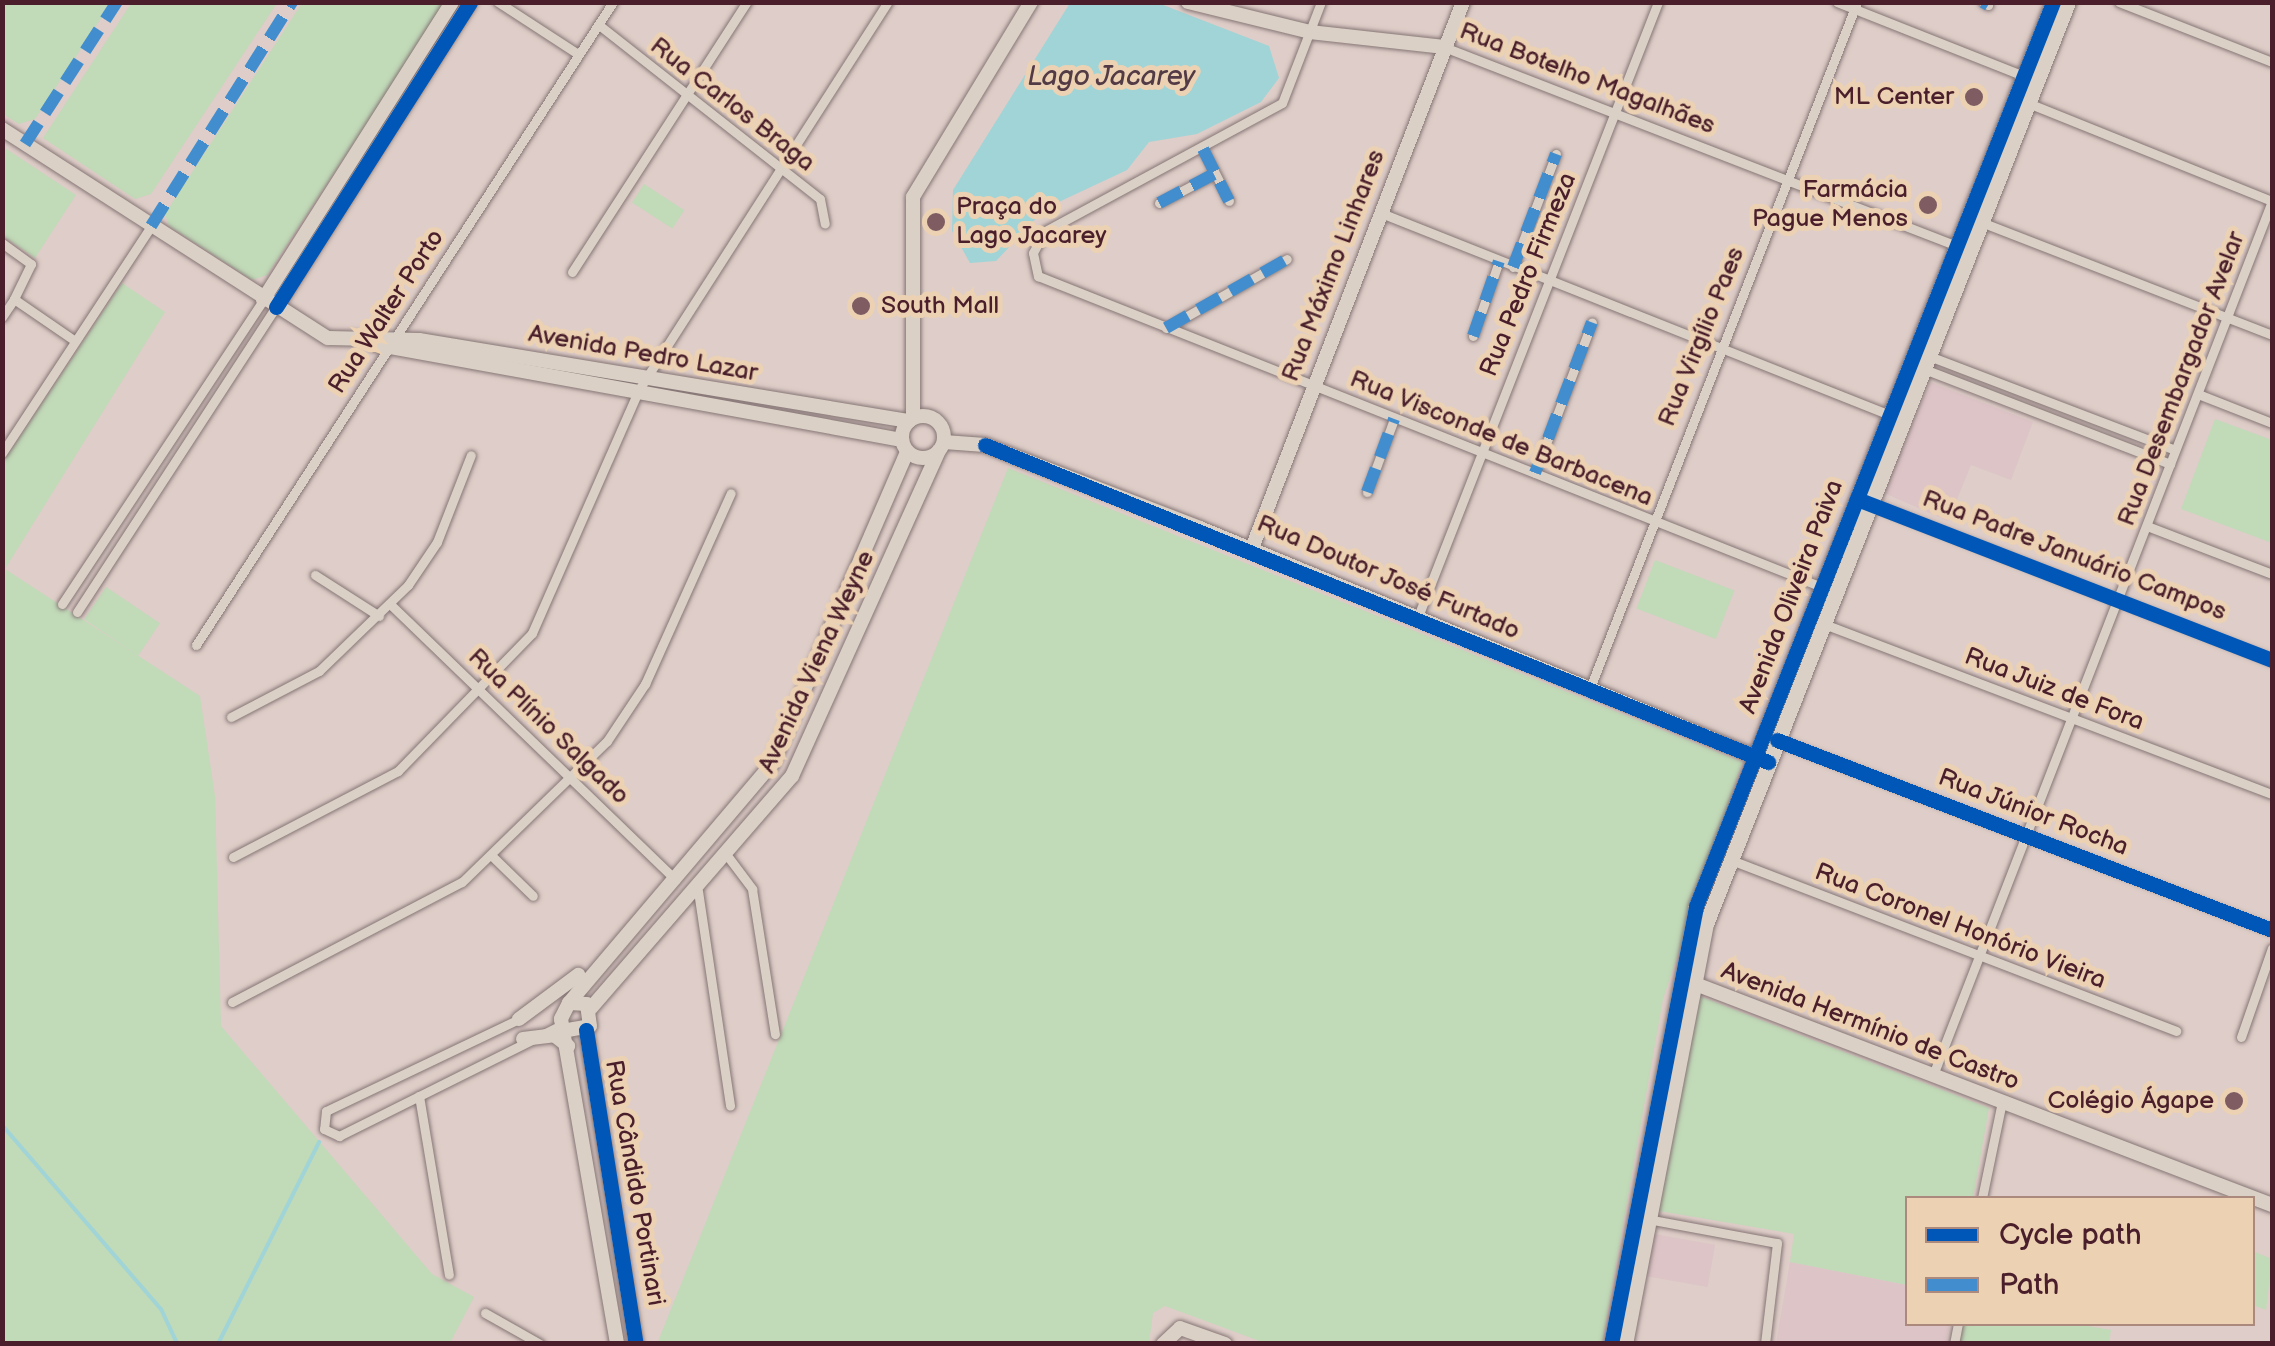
<!DOCTYPE html>
<meta charset="utf-8">
<style>
body{margin:0}
#map{position:relative;width:2275px;height:1346px;overflow:hidden;background:#decdc8;font-family:"Balsamiq Sans",sans-serif}
div>[style]{position:absolute}
.built>*{inset:0;background:#ddc4c6;transform-origin:0 0}
.green>*{inset:0;background:#c1dab8;transform-origin:0 0}
.water>*{inset:0;background:#a0d4d7}
.stream>*{height:4px;margin:-2px;padding:0 2px;transform-origin:2px;border-radius:2px;background:#a0d4d7}
.roads{filter:drop-shadow(0 0 2px #857575) drop-shadow(0 0 2px #857575)}
.street>*{height:9px;margin:-4.5px;padding:0 4.5px;transform-origin:4.5px;border-radius:4.5px;background:#dad0c6}
.secondary>*{height:14px;margin:-7px;padding:0 7px;transform-origin:7px;border-radius:7px;background:#dad0c6}
.secondary>.ring{margin:-7px;padding:0;box-sizing:content-box;background:none;border:14px solid #dad0c6;border-radius:50%}
.primary>*{height:15px;margin:-7.5px;padding:0 7.5px;transform-origin:7.5px;border-radius:7.5px;background:#dad0c6}
.quiet>*{height:12px;margin-top:-6px;transform-origin:0;background:repeating-linear-gradient(90deg,#418dcd 0 25px,transparent 0 37px)}
.cycleway>*{height:15px;margin:-7.5px;padding:0 7.5px;transform-origin:7.5px;border-radius:7.5px;background:#0057b8}
.dots>*{width:28px;height:28px;translate:-50% -50%;box-sizing:border-box;border:5px solid #ecd2b3;border-radius:50%}
span{translate:-50% -50%;white-space:nowrap;text-align:center;line-height:1.15;-webkit-text-stroke:10px #ecd2b3;paint-order:stroke}
.street-label{font-size:25px;color:#4a1f2b}
.poi-label{font-size:25px;color:#4a1f2b}
.right{translate:-100% -50%;text-align:right}
.left{translate:0 -50%;text-align:left}
.water-label{font-size:28px;color:#533b46;font-style:italic}
.frame{position:absolute;inset:0;border:5px solid #4a1f2b;pointer-events:none}
.legend{position:absolute;left:1905px;top:1196px;width:350px;height:130px;box-sizing:border-box;background:#ecd2b3;border:2px solid #ab8a7d;margin:0;padding:12px 18px;list-style:none;font-size:30px;color:#4a1f2b}
.legend li{display:flex;align-items:center;gap:20px;height:50px}
.legend b{width:50px;border:2px solid #ab8a7d}
</style>
<div id="map">
<div class="built">
<div style="clip-path:polygon(1930px 382px,2033px 422px,2011px 480px,1971px 465px,1948px 521px,1884px 493px)"></div>
<div style="left:1654px;top:1234px;width:62px;height:43px;rotate:10deg"></div>
<div style="clip-path:polygon(1790px 1262px,1907px 1285px,1908px 1324px,1950px 1324px,1946px 1343px,1776px 1344px)"></div>
</div>
<div class="green">
<div style="clip-path:polygon(3px 2px,111px 3px,35px 119px,19px 124px,3px 114px)"></div>
<div style="clip-path:polygon(132px 2px,277px 3px,151px 194px,135px 199px,43px 138px)"></div>
<div style="clip-path:polygon(302px 3px,446px 3px,267px 275px,252px 280px,169px 226px,165px 214px)"></div>
<div style="clip-path:polygon(2px 146px,76px 195px,35px 258px,3px 236px)"></div>
<div style="left:644px;top:184px;width:48px;height:22px;rotate:33deg"></div>
<div style="clip-path:polygon(122px 283px,165px 312px,5px 569px,200px 696px,215px 796px,221px 1026px,432px 1274px,474px 1297px,450px 1343px,3px 1343px,3px 462px)"></div>
<div style="clip-path:polygon(2215px 419px,2272px 440px,2272px 543px,2181px 509px)"></div>
<div style="clip-path:polygon(1008px 468px,1742px 762px,1663px 999px,1602px 1343px,1265px 1343px,1165px 1306px,1153px 1313px,1149px 1343px,657px 1344px)"></div>
<div style="left:1655px;top:560px;width:85px;height:52px;rotate:21deg"></div>
<div style="left:106px;top:587px;width:65px;height:39px;rotate:34deg"></div>
<div style="clip-path:polygon(1699px 996px,1989px 1108px,1973px 1198px,1908px 1198px,1907px 1285px,1790px 1262px,1794px 1234px,1659px 1211px)"></div>
<div style="clip-path:polygon(2255px 1252px,2272px 1259px,2266px 1310px,2253px 1305px)"></div>
<div style="clip-path:polygon(1958px 1324px,2076px 1324px,2111px 1330px,2109px 1343px,1954px 1344px)"></div>
</div>
<div class="water">
<div style="clip-path:polygon(1070px 3px,1158px 3px,1269px 46px,1279px 78px,1261px 102px,1197px 134px,1149px 142px,1127px 170px,1046px 208px,996px 261px,970px 263px,952px 231px,953px 190px)"></div>
</div>
<div class="stream">
<div style="left:2px;top:1125px;width:243px;rotate:49.2deg"></div>
<div style="left:161px;top:1309px;width:38px;rotate:65deg"></div>
<div style="left:218px;top:1344px;width:226px;rotate:-63.4deg"></div>
</div>
<div class="roads">
<div class="street">
<div style="left:498px;top:2px;width:95px;rotate:33deg"></div>
<div style="left:1321px;top:2px;width:108px;rotate:111.1deg"></div>
<div style="left:1282px;top:103px;width:269px;rotate:151.6deg"></div>
<div style="left:1045px;top:231px;width:25px;rotate:119deg"></div>
<div style="left:1033px;top:253px;width:24px;rotate:78deg"></div>
<div style="left:1038px;top:276px;width:843px;rotate:21.64deg"></div>
<div style="left:1837px;top:2px;width:201px;rotate:21.6deg"></div>
<div style="left:1983px;top:2px;width:6px;rotate:31deg"></div>
<div style="left:2119px;top:2px;width:164px;rotate:21.4deg"></div>
<div style="left:599px;top:25px;width:281px;rotate:38.2deg"></div>
<div style="left:820px;top:199px;width:25px;rotate:79deg"></div>
<div style="left:1444px;top:47px;width:550px;rotate:21.2deg"></div>
<div style="left:2028px;top:103px;width:263px;rotate:21.9deg"></div>
<div style="left:1203px;top:149px;width:58px;rotate:63.4deg"></div>
<div style="left:1159px;top:203px;width:62px;rotate:-27.8deg"></div>
<div style="left:1381px;top:213px;width:548px;rotate:21.65deg"></div>
<div style="left:1981px;top:222px;width:312px;rotate:21.2deg"></div>
<div style="left:2px;top:243px;width:36px;rotate:36deg"></div>
<div style="left:31px;top:264px;width:39px;rotate:116deg"></div>
<div style="left:1513px;top:267px;width:121px;rotate:-69.2deg"></div>
<div style="left:572px;top:272px;width:322px;rotate:-57.1deg"></div>
<div style="left:2px;top:317px;width:22px;rotate:-56deg"></div>
<div style="left:14px;top:299px;width:74px;rotate:34.5deg"></div>
<div style="left:1166px;top:328px;width:139px;rotate:-29.7deg"></div>
<div style="left:1473px;top:336px;width:79px;rotate:-70.9deg"></div>
<div style="left:1929px;top:356px;width:263px;rotate:20.9deg"></div>
<div style="left:1924px;top:369px;width:264px;rotate:21.1deg"></div>
<div style="left:2198px;top:394px;width:79px;rotate:21.4deg"></div>
<div style="left:2px;top:453px;width:272px;rotate:-56.7deg"></div>
<div style="left:1535px;top:473px;width:161px;rotate:-69.3deg"></div>
<div style="left:1367px;top:492px;width:78px;rotate:-69.7deg"></div>
<div style="left:1869px;top:503px;width:433px;rotate:21.3deg"></div>
<div style="left:2147px;top:526px;width:134px;rotate:21deg"></div>
<div style="left:315px;top:575px;width:76px;rotate:32.6deg"></div>
<div style="left:62px;top:604px;width:364px;rotate:-56.5deg"></div>
<div style="left:390px;top:604px;width:397px;rotate:44deg"></div>
<div style="left:77px;top:612px;width:364px;rotate:-56.9deg"></div>
<div style="left:1417px;top:619px;width:662px;rotate:-68.66deg"></div>
<div style="left:1824px;top:624px;width:479px;rotate:20.8deg"></div>
<div style="left:196px;top:645px;width:766px;rotate:-57.04deg"></div>
<div style="left:1590px;top:688px;width:736px;rotate:-68.73deg"></div>
<div style="left:231px;top:717px;width:99px;rotate:-27.6deg"></div>
<div style="left:319px;top:671px;width:124px;rotate:-44deg"></div>
<div style="left:408px;top:585px;width:52px;rotate:-56deg"></div>
<div style="left:437px;top:542px;width:93px;rotate:-68.7deg"></div>
<div style="left:1777px;top:740px;width:530px;rotate:21deg"></div>
<div style="left:492px;top:856px;width:57px;rotate:44.3deg"></div>
<div style="left:233px;top:857px;width:186px;rotate:-27.5deg"></div>
<div style="left:398px;top:771px;width:192px;rotate:-45.8deg"></div>
<div style="left:532px;top:633px;width:264px;rotate:-66.3deg"></div>
<div style="left:638px;top:391px;width:462px;rotate:-57.3deg"></div>
<div style="left:729px;top:858px;width:39px;rotate:53deg"></div>
<div style="left:752px;top:889px;width:147px;rotate:81deg"></div>
<div style="left:1731px;top:860px;width:477px;rotate:21deg"></div>
<div style="left:698px;top:891px;width:217px;rotate:81.5deg"></div>
<div style="left:232px;top:1002px;width:259px;rotate:-27.6deg"></div>
<div style="left:462px;top:882px;width:202px;rotate:-44.2deg"></div>
<div style="left:607px;top:741px;width:69px;rotate:-56.3deg"></div>
<div style="left:645px;top:684px;width:209px;rotate:-65.8deg"></div>
<div style="left:521px;top:1018px;width:216px;rotate:154.5deg"></div>
<div style="left:326px;top:1111px;width:18px;rotate:96deg"></div>
<div style="left:324px;top:1129px;width:17px;rotate:25deg"></div>
<div style="left:339px;top:1136px;width:249px;rotate:-26.5deg"></div>
<div style="left:2241px;top:1037px;width:94px;rotate:-70.8deg"></div>
<div style="left:1933px;top:1075px;width:937px;rotate:-68.8deg"></div>
<div style="left:419px;top:1096px;width:181px;rotate:80.5deg"></div>
<div style="left:1982px;top:1198px;width:99px;rotate:-78.3deg"></div>
<div style="left:1647px;top:1219px;width:132px;rotate:10.5deg"></div>
<div style="left:1777px;top:1243px;width:102px;rotate:96.8deg"></div>
<div style="left:485px;top:1313px;width:63px;rotate:29.4deg"></div>
<div style="left:1954px;top:1344px;width:20px;rotate:-79deg"></div>
</div>
<div class="secondary">
<div style="left:1188px;top:2px;width:126px;rotate:13.8deg"></div>
<div style="left:1310px;top:32px;width:135px;rotate:6.4deg"></div>
<div style="left:2px;top:129px;width:387px;rotate:32.7deg"></div>
<div style="left:328px;top:338px;width:91px;rotate:1.3deg"></div>
<div style="left:419px;top:340px;width:497px;rotate:9.4deg"></div>
<div style="left:263px;top:300px;width:353px;rotate:-57.6deg"></div>
<div style="left:276px;top:307px;width:361px;rotate:-57.5deg"></div>
<div style="left:374px;top:344px;width:537px;rotate:10.3deg"></div>
<div class="ring" style="left:902px;top:416px;width:28px;height:28px"></div>
<div style="left:913px;top:418px;width:221px;rotate:-90deg"></div>
<div style="left:913px;top:197px;width:228px;rotate:-58.8deg"></div>
<div style="left:944px;top:442px;width:41px;rotate:4.2deg"></div>
<div style="left:985px;top:445px;width:230px;rotate:21.1deg"></div>
<div style="left:1200px;top:528px;width:609px;rotate:22.4deg"></div>
<div style="left:1252px;top:548px;width:585px;rotate:-68.87deg"></div>
<div style="left:1685px;top:980px;width:629px;rotate:20.97deg"></div>
<div style="left:569px;top:1003px;width:314px;rotate:-49.7deg"></div>
<div style="left:772px;top:764px;width:340px;rotate:-66.6deg"></div>
<div style="left:591px;top:1008px;width:307px;rotate:-49.1deg"></div>
<div style="left:792px;top:776px;width:357px;rotate:-65.7deg"></div>
<div style="left:519px;top:1019px;width:74px;rotate:-36.7deg"></div>
<div style="left:568px;top:1030px;width:22px;rotate:-10deg"></div>
<div style="left:590px;top:1026px;width:22px;rotate:-98deg"></div>
<div style="left:587px;top:1004px;width:18px;rotate:-177deg"></div>
<div style="left:569px;top:1003px;width:18px;rotate:117deg"></div>
<div style="left:561px;top:1019px;width:330px;rotate:80.2deg"></div>
<div style="left:586px;top:1030px;width:318px;rotate:81deg"></div>
<div style="left:523px;top:1039px;width:31px;rotate:-7deg"></div>
<div style="left:554px;top:1035px;width:18px;rotate:38deg"></div>
<div style="left:1163px;top:1344px;width:23px;rotate:-43deg"></div>
<div style="left:1180px;top:1328px;width:48px;rotate:19.6deg"></div>
</div>
<div class="primary">
<div style="left:1611px;top:1344px;width:446px;rotate:-79deg"></div>
<div style="left:1696px;top:906px;width:972px;rotate:-68.45deg"></div>
<div style="left:1625px;top:1344px;width:428px;rotate:-79.1deg"></div>
<div style="left:1706px;top:924px;width:991px;rotate:-68.56deg"></div>
</div>
</div>
<div class="quiet">
<div style="left:1983px;top:2px;width:6px;rotate:31deg"></div>
<div style="left:25px;top:144px;width:169px;rotate:-57.1deg"></div>
<div style="left:1203px;top:149px;width:58px;rotate:63.4deg"></div>
<div style="left:1159px;top:203px;width:62px;rotate:-27.8deg"></div>
<div style="left:151px;top:226px;width:265px;rotate:-57.8deg"></div>
<div style="left:1513px;top:267px;width:121px;rotate:-69.2deg"></div>
<div style="left:1166px;top:328px;width:139px;rotate:-29.7deg"></div>
<div style="left:1473px;top:336px;width:79px;rotate:-70.9deg"></div>
<div style="left:1535px;top:473px;width:161px;rotate:-69.3deg"></div>
<div style="left:1367px;top:492px;width:78px;rotate:-69.7deg"></div>
</div>
<div class="cycleway">
<div style="left:276px;top:307px;width:361px;rotate:-57.5deg"></div>
<div style="left:985px;top:445px;width:845px;rotate:22.04deg"></div>
<div style="left:1857px;top:499px;width:445px;rotate:21.2deg"></div>
<div style="left:1777px;top:740px;width:530px;rotate:21deg"></div>
<div style="left:586px;top:1030px;width:318px;rotate:81deg"></div>
<div style="left:1611px;top:1344px;width:446px;rotate:-79deg"></div>
<div style="left:1696px;top:906px;width:972px;rotate:-68.45deg"></div>
</div>
<div class="dots">
<div style="left:1974px;top:97px;background:#7e5c62"></div>
<div style="left:1928px;top:205px;background:#7e5c62"></div>
<div style="left:936px;top:222px;background:#7e5c62"></div>
<div style="left:861px;top:306px;background:#7e5c62"></div>
<div style="left:2234px;top:1101px;background:#7e5c62"></div>
</div>
<div class="street-label">
<span style="left:1587px;top:79px;rotate:21deg">Rua Botelho Magalhães</span>
<span style="left:732px;top:105px;rotate:38deg">Rua Carlos Braga</span>
<span style="left:1334px;top:266px;rotate:-69deg">Rua Máximo Linhares</span>
<span style="left:1529px;top:275px;rotate:-68deg">Rua Pedro Firmeza</span>
<span style="left:387px;top:312px;rotate:-57deg">Rua Walter Porto</span>
<span style="left:1702px;top:337px;rotate:-68deg">Rua Virgílio Paes</span>
<span style="left:643px;top:354px;rotate:10deg">Avenida Pedro Lazar</span>
<span style="left:2182px;top:379px;rotate:-69deg">Rua Desembargador Avelar</span>
<span style="left:1501px;top:439px;rotate:22deg">Rua Visconde de Barbacena</span>
<span style="left:2074px;top:556px;rotate:21deg">Rua Padre Januário Campos</span>
<span style="left:1388px;top:578px;rotate:23deg">Rua Doutor José Furtado</span>
<span style="left:1792px;top:597px;rotate:-69deg">Avenida Oliveira Paiva</span>
<span style="left:817px;top:662px;rotate:-65deg">Avenida Viena Weyne</span>
<span style="left:2054px;top:690px;rotate:21deg">Rua Juiz de Fora</span>
<span style="left:548px;top:727px;rotate:44deg">Rua Plínio Salgado</span>
<span style="left:2033px;top:813px;rotate:21deg">Rua Júnior Rocha</span>
<span style="left:1960px;top:927px;rotate:21deg">Rua Coronel Honório Vieira</span>
<span style="left:1870px;top:1027px;rotate:21deg">Avenida Hermínio de Castro</span>
<span style="left:634px;top:1183px;rotate:80deg">Rua Cândido Portinari</span>
</div>
<div class="poi-label">
<span class="right" style="left:1954px;top:97px">ML Center</span>
<span class="right" style="left:1908px;top:205px">Farmácia<br>Pague Menos</span>
<span class="left" style="left:956px;top:222px">Praça do<br>Lago Jacarey</span>
<span class="left" style="left:881px;top:306px">South Mall</span>
<span class="right" style="left:2214px;top:1101px">Colégio Ágape</span>
</div>
<div class="water-label">
<span style="left:1111px;top:77px">Lago Jacarey</span>
</div>
<div class="frame"></div>
<ul class="legend">
<li><b style="height:12px;background:#0057b8"></b>Cycle path</li>
<li><b style="height:12px;background:#418dcd"></b>Path</li>
</ul>
</div>
